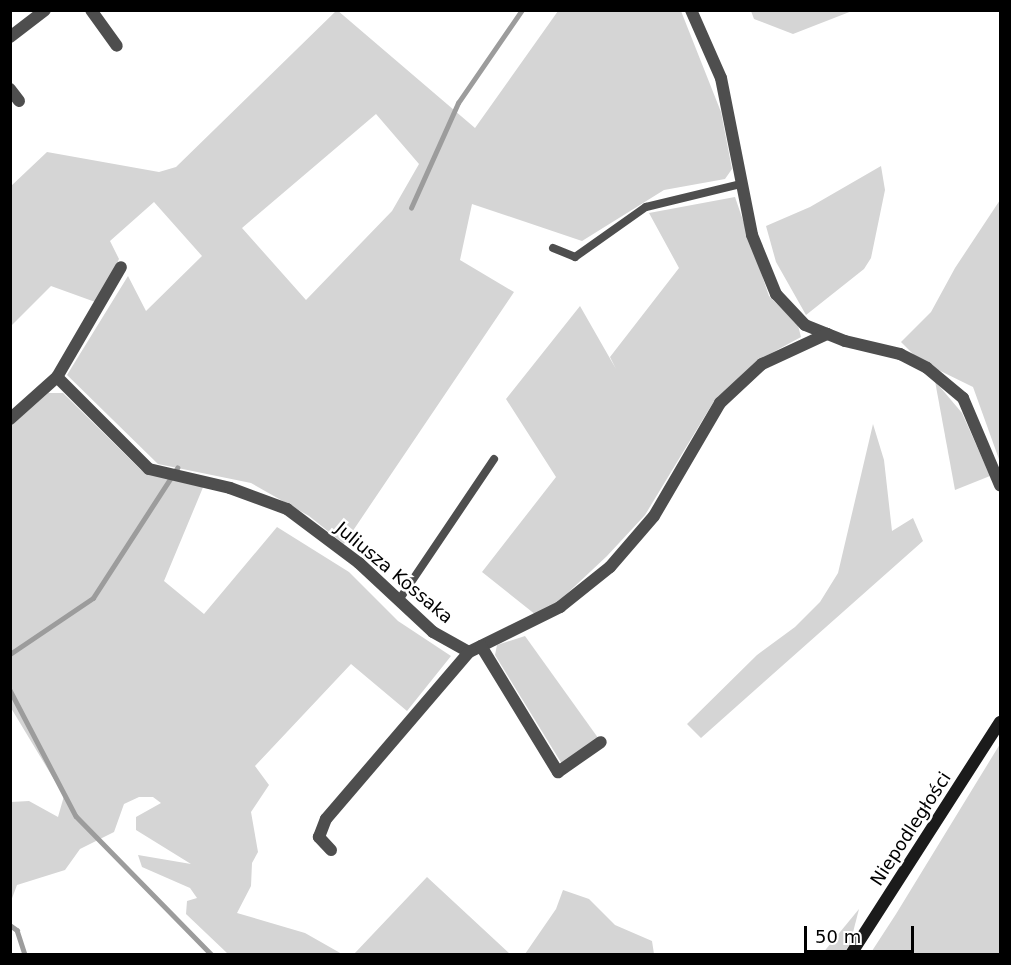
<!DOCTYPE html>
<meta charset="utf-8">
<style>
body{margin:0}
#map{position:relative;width:1011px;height:965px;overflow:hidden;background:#fff;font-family:"DejaVu Sans",sans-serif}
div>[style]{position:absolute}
.green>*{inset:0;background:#d5d5d5}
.stream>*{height:4.5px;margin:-2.25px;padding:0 2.25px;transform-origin:2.25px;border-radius:2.25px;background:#9c9c9c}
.lane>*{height:8px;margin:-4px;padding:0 4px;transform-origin:4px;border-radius:4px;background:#4e4e4e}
.street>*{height:12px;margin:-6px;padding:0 6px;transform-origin:6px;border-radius:6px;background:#4e4e4e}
.secondary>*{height:12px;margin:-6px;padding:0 6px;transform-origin:6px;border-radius:6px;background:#1b1b1b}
span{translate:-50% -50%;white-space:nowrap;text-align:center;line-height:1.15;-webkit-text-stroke:5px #fff;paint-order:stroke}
.street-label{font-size:18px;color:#000}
.frame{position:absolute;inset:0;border:12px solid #000;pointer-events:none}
.scale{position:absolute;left:804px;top:926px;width:110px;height:27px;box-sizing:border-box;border:3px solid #000;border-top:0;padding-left:8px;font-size:18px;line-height:21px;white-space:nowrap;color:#000;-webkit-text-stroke:4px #fff;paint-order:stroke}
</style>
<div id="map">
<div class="green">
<div style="clip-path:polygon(evenodd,337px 10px,475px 128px,558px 11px,681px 11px,721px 112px,732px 169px,725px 179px,664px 190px,582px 241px,472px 204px,460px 260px,514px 292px,344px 544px,309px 516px,251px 483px,158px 464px,67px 375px,128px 276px,146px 311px,202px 256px,154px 202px,110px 241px,119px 259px,98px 303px,51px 286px,11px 326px,10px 187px,47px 152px,159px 172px,176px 167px,337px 10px,376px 114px,419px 164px,392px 211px,306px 300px,242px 228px,376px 114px)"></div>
<div style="clip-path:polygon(751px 11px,852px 11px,793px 34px,754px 19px)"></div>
<div style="clip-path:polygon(881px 166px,885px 190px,871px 258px,864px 269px,806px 315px,776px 262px,766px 226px,810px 207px)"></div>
<div style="clip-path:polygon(735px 197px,769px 296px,798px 325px,801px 337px,759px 360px,714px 401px,645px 515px,607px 556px,558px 602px,536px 615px,482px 572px,556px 477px,506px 399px,580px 306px,616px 369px,610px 357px,679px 268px,649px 213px)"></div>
<div style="clip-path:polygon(1000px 200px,1000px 462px,973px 387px,920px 361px,901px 342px,931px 312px,955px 268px)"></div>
<div style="clip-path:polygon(935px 381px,962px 413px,990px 476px,955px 490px)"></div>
<div style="clip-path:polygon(48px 393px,63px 393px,141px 470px,204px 485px,164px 581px,204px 614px,277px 527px,349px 572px,398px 621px,451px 656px,407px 711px,351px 664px,255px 766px,269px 785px,251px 812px,258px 852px,252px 863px,251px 886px,237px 913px,305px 933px,342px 954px,227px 953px,186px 914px,187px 901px,197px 898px,190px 888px,142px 867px,138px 855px,191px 864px,136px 830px,136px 817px,161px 803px,153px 797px,139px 797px,124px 804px,114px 832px,80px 849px,65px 870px,17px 885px,11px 901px,11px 802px,29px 801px,58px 817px,64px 796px,11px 708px,11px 426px)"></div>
<div style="clip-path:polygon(873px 424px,884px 460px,892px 531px,913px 518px,923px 541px,701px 738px,687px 724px,757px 655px,795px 627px,820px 602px,838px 573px)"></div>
<div style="clip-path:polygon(525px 636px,601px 742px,562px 764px,495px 655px,497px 645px)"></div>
<div style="clip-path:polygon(1000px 744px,1000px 954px,870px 954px,896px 914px)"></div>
<div style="clip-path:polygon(427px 877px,510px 954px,525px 954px,556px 909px,563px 890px,589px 899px,615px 925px,652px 941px,654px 954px,354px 954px)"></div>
<div style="clip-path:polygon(859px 909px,850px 944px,843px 954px,822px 954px)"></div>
</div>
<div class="stream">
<div style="left:411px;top:208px;width:115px;rotate:-65.9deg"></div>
<div style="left:458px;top:103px;width:113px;rotate:-55.5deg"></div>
<div style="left:10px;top:654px;width:100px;rotate:-34deg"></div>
<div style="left:93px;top:598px;width:155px;rotate:-57.1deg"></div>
<div style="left:10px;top:690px;width:142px;rotate:62.4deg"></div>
<div style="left:76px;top:816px;width:193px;rotate:45.6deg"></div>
<div style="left:10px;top:925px;width:9px;rotate:36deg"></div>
<div style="left:17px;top:930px;width:25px;rotate:72deg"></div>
</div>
<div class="lane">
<div style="left:553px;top:248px;width:24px;rotate:22deg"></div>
<div style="left:575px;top:257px;width:87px;rotate:-35.2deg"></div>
<div style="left:646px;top:207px;width:97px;rotate:-13.7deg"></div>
<div style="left:399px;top:600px;width:170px;rotate:-56deg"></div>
</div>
<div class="street">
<div style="left:91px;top:10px;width:44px;rotate:54.2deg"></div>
<div style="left:691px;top:10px;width:74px;rotate:66.2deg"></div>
<div style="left:721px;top:78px;width:160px;rotate:78.8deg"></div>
<div style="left:752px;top:235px;width:64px;rotate:67.9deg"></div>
<div style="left:776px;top:294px;width:42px;rotate:46.9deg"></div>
<div style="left:805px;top:325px;width:43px;rotate:21.8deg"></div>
<div style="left:845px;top:341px;width:57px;rotate:13.3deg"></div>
<div style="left:900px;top:354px;width:30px;rotate:27deg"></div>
<div style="left:927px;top:368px;width:47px;rotate:39.8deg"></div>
<div style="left:963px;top:398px;width:95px;rotate:67deg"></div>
<div style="left:10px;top:37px;width:44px;rotate:-37.6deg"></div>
<div style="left:10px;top:89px;width:15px;rotate:53deg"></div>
<div style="left:57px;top:377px;width:127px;rotate:-59.8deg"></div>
<div style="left:10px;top:419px;width:63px;rotate:-41.8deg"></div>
<div style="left:57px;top:377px;width:130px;rotate:45deg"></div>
<div style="left:149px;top:469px;width:83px;rotate:13.2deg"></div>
<div style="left:230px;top:488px;width:61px;rotate:20.2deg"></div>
<div style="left:287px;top:509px;width:90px;rotate:36.9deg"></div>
<div style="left:359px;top:563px;width:101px;rotate:43deg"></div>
<div style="left:433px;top:632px;width:41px;rotate:29.1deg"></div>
<div style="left:469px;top:652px;width:102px;rotate:-26.3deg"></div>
<div style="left:560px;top:607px;width:64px;rotate:-38.7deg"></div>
<div style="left:610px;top:567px;width:67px;rotate:-49.2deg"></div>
<div style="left:654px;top:516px;width:131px;rotate:-59.7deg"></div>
<div style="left:720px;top:403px;width:57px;rotate:-42.9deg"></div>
<div style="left:762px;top:364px;width:72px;rotate:-24.8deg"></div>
<div style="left:481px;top:646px;width:148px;rotate:58.6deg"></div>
<div style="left:558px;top:772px;width:52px;rotate:-34.9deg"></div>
<div style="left:331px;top:850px;width:18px;rotate:-133deg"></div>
<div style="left:319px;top:837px;width:19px;rotate:-69deg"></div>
<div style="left:326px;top:819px;width:220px;rotate:-49.4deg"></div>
</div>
<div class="secondary">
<div style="left:851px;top:954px;width:276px;rotate:-57.3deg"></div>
</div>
<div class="street-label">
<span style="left:394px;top:573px;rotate:40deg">Juliusza Kossaka</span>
<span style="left:911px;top:829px;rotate:-57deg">Niepodległości</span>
</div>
<div class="frame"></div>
<div class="scale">50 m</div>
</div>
